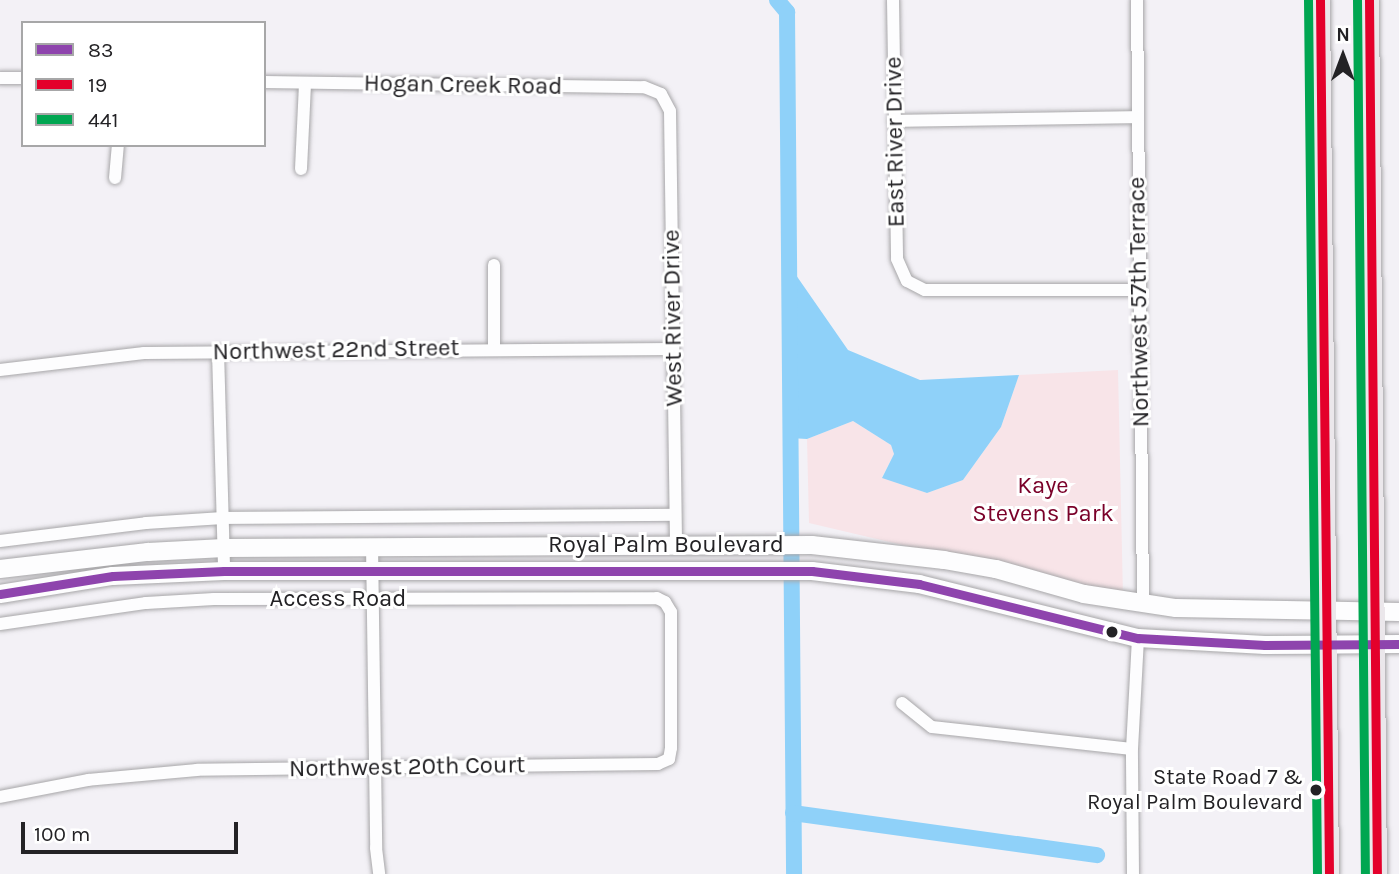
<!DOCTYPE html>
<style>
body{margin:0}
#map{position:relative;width:1399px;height:874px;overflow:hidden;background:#f3f1f6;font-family:Karla,sans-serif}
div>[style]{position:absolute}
.green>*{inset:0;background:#f8e4e8}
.water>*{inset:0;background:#8fd1f9}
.canal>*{height:16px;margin:-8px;padding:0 8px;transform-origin:8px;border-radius:8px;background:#8fd1f9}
.roads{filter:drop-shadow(0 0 2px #a7a6a8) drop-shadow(0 0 2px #a7a6a8)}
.street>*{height:12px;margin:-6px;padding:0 6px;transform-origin:6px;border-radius:6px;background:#fdfdfe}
.secondary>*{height:18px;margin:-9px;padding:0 9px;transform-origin:9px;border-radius:9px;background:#fdfdfe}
.primary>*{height:19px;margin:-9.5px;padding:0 9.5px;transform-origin:9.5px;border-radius:9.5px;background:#ebe7eb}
.bus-1>*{height:9px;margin:-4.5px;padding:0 4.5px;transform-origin:4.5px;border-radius:4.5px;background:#8e44ad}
.bus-2>*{height:9px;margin:-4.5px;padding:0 4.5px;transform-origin:4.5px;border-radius:4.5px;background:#e4002b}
.bus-3>*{height:9px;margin:-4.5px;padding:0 4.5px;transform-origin:4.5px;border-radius:4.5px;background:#00a651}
.dots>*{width:19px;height:19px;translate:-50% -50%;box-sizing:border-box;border:4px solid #fff;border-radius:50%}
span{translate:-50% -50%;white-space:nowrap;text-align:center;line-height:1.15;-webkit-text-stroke:6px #fff;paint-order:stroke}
.bus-label{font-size:22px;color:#232225}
.right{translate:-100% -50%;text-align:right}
.street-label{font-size:24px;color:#232225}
.park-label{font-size:24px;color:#7a0029}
.legend{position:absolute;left:21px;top:21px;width:245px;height:126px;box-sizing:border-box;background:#fff;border:2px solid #a7a7a8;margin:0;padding:9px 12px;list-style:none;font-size:21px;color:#232225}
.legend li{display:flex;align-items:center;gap:14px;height:35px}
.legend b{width:35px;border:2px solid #a7a7a8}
.north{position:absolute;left:1308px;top:21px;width:70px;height:70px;-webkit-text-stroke:5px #fff;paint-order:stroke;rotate:0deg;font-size:19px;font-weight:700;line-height:28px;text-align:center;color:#232225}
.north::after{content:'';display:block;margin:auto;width:24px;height:32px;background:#232225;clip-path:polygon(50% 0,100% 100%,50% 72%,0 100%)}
.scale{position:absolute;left:21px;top:822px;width:217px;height:32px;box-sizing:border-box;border:4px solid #232225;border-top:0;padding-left:9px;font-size:21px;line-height:24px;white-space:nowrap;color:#232225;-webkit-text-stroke:5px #fff;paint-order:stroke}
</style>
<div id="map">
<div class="green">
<div style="clip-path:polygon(1118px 370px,1123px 597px,809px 523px,807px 439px,853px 421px,891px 445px,894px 454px,882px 477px,927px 493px,963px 480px,1001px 427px,1019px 375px)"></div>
</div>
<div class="water">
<div style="clip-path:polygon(789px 265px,848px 350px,920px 380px,1019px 375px,1001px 427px,963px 480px,927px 493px,882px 478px,894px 454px,891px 445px,853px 421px,807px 439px,790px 438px)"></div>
</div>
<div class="canal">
<div style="left:777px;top:0;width:16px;rotate:50deg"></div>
<div style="left:787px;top:12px;width:862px;rotate:89.53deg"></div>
<div style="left:793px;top:813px;width:307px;rotate:7.9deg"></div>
</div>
<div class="roads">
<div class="street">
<div style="left:893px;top:0;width:259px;rotate:89.1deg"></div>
<div style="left:897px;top:259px;width:24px;rotate:66deg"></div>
<div style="left:907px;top:281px;width:20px;rotate:27deg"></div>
<div style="left:925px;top:290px;width:214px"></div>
<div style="left:1137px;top:0;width:604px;rotate:89.43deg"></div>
<div style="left:0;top:78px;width:23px"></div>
<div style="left:264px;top:82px;width:380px;rotate:0.8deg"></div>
<div style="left:644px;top:87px;width:18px;rotate:22deg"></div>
<div style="left:661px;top:94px;width:19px;rotate:62deg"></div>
<div style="left:670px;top:111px;width:433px;rotate:89.2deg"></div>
<div style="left:894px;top:121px;width:244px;rotate:-0.9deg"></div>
<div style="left:301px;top:169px;width:86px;rotate:-87.3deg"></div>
<div style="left:115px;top:178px;width:33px;rotate:-85deg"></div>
<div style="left:494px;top:265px;width:84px;rotate:90deg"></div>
<div style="left:218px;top:351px;width:220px;rotate:88.4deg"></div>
<div style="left:0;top:370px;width:145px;rotate:-6.7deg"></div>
<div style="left:144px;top:353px;width:529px;rotate:-0.43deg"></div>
<div style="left:0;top:541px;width:147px;rotate:-7deg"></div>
<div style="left:146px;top:523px;width:77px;rotate:-3.7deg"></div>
<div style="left:223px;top:518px;width:452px;rotate:-0.4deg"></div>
<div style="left:372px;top:545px;width:303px;rotate:89.2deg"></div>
<div style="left:376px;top:848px;width:26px;rotate:83deg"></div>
<div style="left:0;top:624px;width:148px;rotate:-8.2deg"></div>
<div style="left:146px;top:603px;width:68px;rotate:-3.4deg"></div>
<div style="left:214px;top:599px;width:443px;rotate:-0.1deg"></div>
<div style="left:657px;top:598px;width:9px;rotate:27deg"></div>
<div style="left:665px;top:602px;width:12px;rotate:59deg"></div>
<div style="left:671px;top:612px;width:136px;rotate:90deg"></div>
<div style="left:671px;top:748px;width:11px;rotate:100deg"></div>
<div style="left:669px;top:759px;width:12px;rotate:156deg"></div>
<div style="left:658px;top:764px;width:461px;rotate:179.3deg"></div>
<div style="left:197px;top:770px;width:109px;rotate:174.8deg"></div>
<div style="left:88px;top:780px;width:90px;rotate:169.1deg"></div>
<div style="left:902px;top:703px;width:38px;rotate:39deg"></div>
<div style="left:932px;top:727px;width:201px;rotate:6.3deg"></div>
<div style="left:1133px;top:874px;width:125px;rotate:-90.5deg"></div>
<div style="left:1132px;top:749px;width:111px;rotate:-86.9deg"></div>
</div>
<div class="secondary">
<div style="left:0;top:569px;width:149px;rotate:-6.6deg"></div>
<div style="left:148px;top:552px;width:76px;rotate:-3deg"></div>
<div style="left:224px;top:548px;width:588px;rotate:-0.29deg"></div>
<div style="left:812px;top:545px;width:133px;rotate:6.5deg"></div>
<div style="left:944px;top:560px;width:53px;rotate:9.8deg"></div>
<div style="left:996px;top:569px;width:91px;rotate:15.9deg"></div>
<div style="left:1084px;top:594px;width:93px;rotate:8.7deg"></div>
<div style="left:1176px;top:608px;width:223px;rotate:1deg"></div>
<div style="left:0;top:594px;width:114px;rotate:-9.1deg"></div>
<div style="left:113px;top:576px;width:111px;rotate:-2.6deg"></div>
<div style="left:224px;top:571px;width:588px"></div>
<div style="left:812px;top:571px;width:108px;rotate:6.9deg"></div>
<div style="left:919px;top:584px;width:226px;rotate:13.9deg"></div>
<div style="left:1138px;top:638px;width:127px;rotate:3.2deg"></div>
<div style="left:1265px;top:645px;width:134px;rotate:-0.4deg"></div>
</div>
<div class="primary">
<div style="left:1320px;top:0;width:874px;rotate:89.41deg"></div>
<div style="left:1369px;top:0;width:874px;rotate:89.48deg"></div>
</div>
</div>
<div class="bus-1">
<div style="left:0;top:594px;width:114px;rotate:-9.1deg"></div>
<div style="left:113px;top:576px;width:111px;rotate:-2.6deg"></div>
<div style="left:224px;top:571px;width:588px"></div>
<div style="left:812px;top:571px;width:108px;rotate:6.9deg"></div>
<div style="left:919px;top:584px;width:226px;rotate:13.9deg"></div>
<div style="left:1138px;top:638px;width:127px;rotate:3.2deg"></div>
<div style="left:1265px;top:645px;width:134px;rotate:-0.4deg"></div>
</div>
<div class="bus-2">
<div style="left:1320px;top:0;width:874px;rotate:89.41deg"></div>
<div style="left:1369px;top:0;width:874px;rotate:89.48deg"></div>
</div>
<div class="bus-3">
<div style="left:1308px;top:0;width:874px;rotate:89.41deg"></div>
<div style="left:1357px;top:0;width:874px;rotate:89.48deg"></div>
</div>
<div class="dots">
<div style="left:1112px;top:632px;background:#232225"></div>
<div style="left:1316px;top:790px;background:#232225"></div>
</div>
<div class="bus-label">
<span class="right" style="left:1303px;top:790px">State Road 7 &amp;<br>Royal Palm Boulevard</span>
</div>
<div class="street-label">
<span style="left:463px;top:85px;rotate:1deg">Hogan Creek Road</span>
<span style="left:895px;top:142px;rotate:-91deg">East River Drive</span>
<span style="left:1139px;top:302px;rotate:-91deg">Northwest 57th Terrace</span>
<span style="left:673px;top:318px;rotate:-91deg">West River Drive</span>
<span style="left:336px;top:350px;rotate:-1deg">Northwest 22nd Street</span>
<span style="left:666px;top:545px">Royal Palm Boulevard</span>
<span style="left:338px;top:599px">Access Road</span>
<span style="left:407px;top:767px;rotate:-1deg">Northwest 20th Court</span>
</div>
<div class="park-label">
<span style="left:1043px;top:500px">Kaye<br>Stevens Park</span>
</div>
<ul class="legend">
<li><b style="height:9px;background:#8e44ad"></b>83</li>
<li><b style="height:9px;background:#e4002b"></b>19</li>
<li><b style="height:9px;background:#00a651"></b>441</li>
</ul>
<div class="north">N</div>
<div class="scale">100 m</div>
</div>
